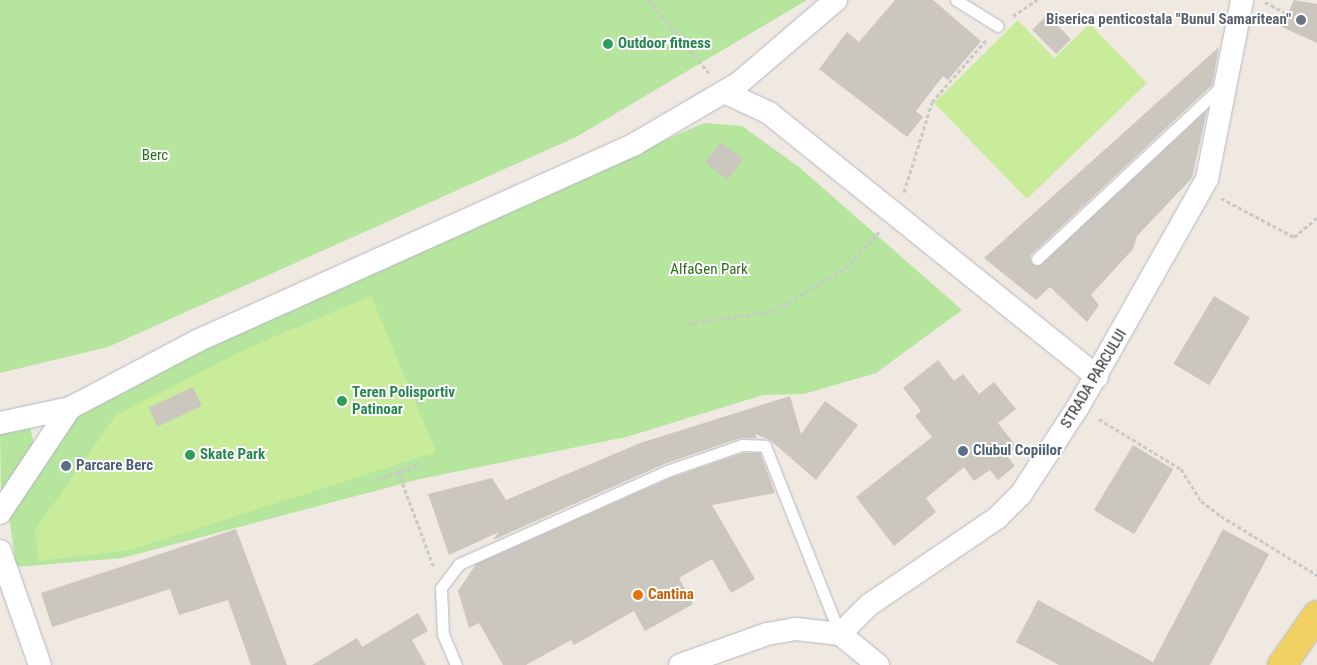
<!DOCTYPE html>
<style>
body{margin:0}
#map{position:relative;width:1317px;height:665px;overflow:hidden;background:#efe9e1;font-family:"Roboto Condensed",sans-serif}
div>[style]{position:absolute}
.green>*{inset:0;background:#b6e59e}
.pitch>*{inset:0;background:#c9ec9a}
.building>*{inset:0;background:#cbc7bf;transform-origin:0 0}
.path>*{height:3px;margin-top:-1.5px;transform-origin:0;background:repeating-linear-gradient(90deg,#c9c9c9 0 4px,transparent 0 6.5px)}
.roads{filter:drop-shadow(0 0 1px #b4b7c1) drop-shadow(0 0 1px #b4b7c1)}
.lane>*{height:11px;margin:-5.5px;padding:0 5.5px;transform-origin:5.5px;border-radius:5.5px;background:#fff}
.street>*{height:22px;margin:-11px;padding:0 11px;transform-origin:11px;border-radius:11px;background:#fff}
.primary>*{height:28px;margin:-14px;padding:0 14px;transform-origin:14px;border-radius:14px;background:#f2d163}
.dots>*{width:14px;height:14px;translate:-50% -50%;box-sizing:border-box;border:2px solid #fff;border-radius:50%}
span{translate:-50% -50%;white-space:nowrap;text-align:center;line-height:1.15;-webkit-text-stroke:4px #fff;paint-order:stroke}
.worship-label{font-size:15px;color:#5b616d;font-weight:700}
.right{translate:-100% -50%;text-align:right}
.leisure-label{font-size:15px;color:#27864d;font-weight:700}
.left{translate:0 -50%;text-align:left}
.park-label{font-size:15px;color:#2c6e1b}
.street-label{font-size:15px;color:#2e2e2e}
.service-label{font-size:15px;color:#4e5e75;font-weight:700}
.food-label{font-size:15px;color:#c56008;font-weight:700}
</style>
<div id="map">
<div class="green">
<div style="clip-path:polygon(0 0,807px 0,576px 137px,108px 347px,0 373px)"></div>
<div style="clip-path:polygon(704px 123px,742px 126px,799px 167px,962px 310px,876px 373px,804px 394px,763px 395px,626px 437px,420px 479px,122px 558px,16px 567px,9px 515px,83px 408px,162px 366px)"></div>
<div style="clip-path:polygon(30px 427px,34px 444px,7px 489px,1px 490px,0 432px)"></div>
</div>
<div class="pitch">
<div style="clip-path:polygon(1018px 20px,1054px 58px,1090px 24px,1147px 83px,1027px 199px,934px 103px)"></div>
<div style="clip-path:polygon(371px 296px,436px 452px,130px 550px,38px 561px,35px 530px,116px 415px,246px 349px)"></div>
</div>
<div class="building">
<div style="clip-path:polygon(895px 0,933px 0,981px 41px,948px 80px,943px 76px,916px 111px,923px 117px,907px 137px,819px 69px,847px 32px,859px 42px)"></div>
<div style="clip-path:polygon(1294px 0,1317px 4px,1317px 43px,1282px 27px)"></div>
<div style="left:1047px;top:15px;width:34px;height:21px;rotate:45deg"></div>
<div style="clip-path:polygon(1219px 47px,1212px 85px,1030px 256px,1032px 264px,1042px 264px,1207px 110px,1192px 178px,1137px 236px,1133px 249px,1091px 295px,1099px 305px,1087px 322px,1050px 287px,1036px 300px,984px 258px)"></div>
<div style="left:721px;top:142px;width:28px;height:26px;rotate:38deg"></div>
<div style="left:1214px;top:296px;width:42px;height:79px;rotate:31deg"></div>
<div style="clip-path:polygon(938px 360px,954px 381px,963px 374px,979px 394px,994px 382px,1016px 409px,998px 423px,1017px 447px,1006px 455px,1015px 466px,998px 480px,990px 470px,974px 481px,964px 467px,926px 498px,936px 512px,894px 546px,856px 497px,932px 437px,915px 416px,921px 411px,903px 388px)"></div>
<div style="left:193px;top:387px;width:21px;height:49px;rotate:65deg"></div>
<div style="clip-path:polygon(790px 396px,801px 434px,825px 401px,858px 425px,816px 480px,770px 440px,755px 434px,757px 438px,740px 438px,664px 464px,493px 540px,499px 532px,449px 555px,428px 494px,492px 478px,506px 500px,640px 443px)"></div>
<div style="left:1133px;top:445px;width:47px;height:76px;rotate:31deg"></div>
<div style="clip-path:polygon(743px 453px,760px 453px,775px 493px,712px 505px,755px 579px,731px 593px,712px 559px,679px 578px,693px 604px,645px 631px,634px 611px,574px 645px,571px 640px,526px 665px,503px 665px,479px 623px,469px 628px,458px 591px,476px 564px,670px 478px)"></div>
<div style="clip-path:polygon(236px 529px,287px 665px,251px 665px,228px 600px,179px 615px,170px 589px,52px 627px,41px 593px)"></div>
<div style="clip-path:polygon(1223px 529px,1269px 554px,1210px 665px,1059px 665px,1016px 642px,1038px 600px,1153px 662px)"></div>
<div style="clip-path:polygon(418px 613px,428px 631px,412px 640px,426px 665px,312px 665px,357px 638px,362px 647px)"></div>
</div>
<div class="path">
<div style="left:649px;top:0;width:94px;rotate:50.6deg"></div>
<div style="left:1265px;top:2px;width:26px;rotate:28deg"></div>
<div style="left:1013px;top:16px;width:29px;rotate:-34deg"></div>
<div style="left:904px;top:192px;width:94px;rotate:-72.7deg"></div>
<div style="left:932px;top:102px;width:82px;rotate:-48.9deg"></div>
<div style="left:1221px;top:198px;width:83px;rotate:28.1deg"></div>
<div style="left:1294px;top:237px;width:30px;rotate:-40deg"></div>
<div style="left:688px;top:323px;width:85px;rotate:-7.5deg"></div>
<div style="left:772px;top:312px;width:86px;rotate:-30.7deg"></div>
<div style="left:846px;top:268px;width:49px;rotate:-47.5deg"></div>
<div style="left:1099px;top:419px;width:96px;rotate:31.4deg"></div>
<div style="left:1181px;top:469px;width:38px;rotate:58deg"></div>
<div style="left:1201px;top:501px;width:25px;rotate:37deg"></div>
<div style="left:1221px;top:516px;width:113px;rotate:31.6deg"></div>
<div style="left:398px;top:471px;width:103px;rotate:69.6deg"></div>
<div style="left:376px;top:480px;width:48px;rotate:-19.6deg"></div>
</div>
<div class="roads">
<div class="lane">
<div style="left:956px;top:0;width:49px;rotate:31.8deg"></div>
<div style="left:1037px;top:259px;width:253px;rotate:-43.1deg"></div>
<div style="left:456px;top:665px;width:34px;rotate:-113deg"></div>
<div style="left:443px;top:634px;width:46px;rotate:-92.5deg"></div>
<div style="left:441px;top:588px;width:30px;rotate:-53deg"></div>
<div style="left:459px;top:564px;width:228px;rotate:-24.1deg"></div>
<div style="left:667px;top:471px;width:79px;rotate:-19.1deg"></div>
<div style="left:742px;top:445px;width:23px;rotate:2deg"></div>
<div style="left:765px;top:446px;width:202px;rotate:68.3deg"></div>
</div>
<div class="street">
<div style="left:724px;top:92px;width:50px;rotate:25deg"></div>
<div style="left:769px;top:113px;width:421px;rotate:38.8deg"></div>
<div style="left:0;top:423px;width:72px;rotate:-12.1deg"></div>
<div style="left:0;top:513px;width:126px;rotate:-56.3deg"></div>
<div style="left:70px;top:408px;width:144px;rotate:-27.8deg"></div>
<div style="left:197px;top:341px;width:480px;rotate:-24.2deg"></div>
<div style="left:635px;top:144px;width:121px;rotate:-30.4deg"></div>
<div style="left:739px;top:83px;width:128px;rotate:-40.6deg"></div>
<div style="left:0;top:551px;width:121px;rotate:70.7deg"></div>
<div style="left:840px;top:634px;width:41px;rotate:-45deg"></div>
<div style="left:869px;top:605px;width:155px;rotate:-34.2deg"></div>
<div style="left:997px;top:518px;width:34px;rotate:-45deg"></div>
<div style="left:1021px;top:494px;width:104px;rotate:-56.8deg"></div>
<div style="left:1078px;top:407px;width:262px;rotate:-60.5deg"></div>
<div style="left:1207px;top:179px;width:182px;rotate:-78.9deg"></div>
<div style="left:840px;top:634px;width:49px;rotate:39.2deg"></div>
<div style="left:680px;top:665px;width:92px;rotate:-19.6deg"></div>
<div style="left:767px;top:634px;width:29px;rotate:-10deg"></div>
<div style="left:796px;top:629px;width:44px;rotate:6.5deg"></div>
</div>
<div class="primary">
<div style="left:1282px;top:665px;width:61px;rotate:-55deg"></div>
</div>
</div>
<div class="dots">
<div style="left:1301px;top:20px;background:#6b7280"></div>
<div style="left:608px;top:44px;background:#2e9e5b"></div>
<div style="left:342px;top:401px;background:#2e9e5b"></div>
<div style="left:963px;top:451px;background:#5c6f8a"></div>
<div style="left:190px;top:455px;background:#2e9e5b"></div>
<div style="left:66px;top:466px;background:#5c6f8a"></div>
<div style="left:638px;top:595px;background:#e8710a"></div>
</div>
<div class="worship-label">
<span class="right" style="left:1291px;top:20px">Biserica penticostala "Bunul Samaritean"</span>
</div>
<div class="leisure-label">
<span class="left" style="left:618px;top:44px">Outdoor fitness</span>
<span class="left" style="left:352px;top:401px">Teren Polisportiv<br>Patinoar</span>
<span class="left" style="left:200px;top:455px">Skate Park</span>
</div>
<div class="park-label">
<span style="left:155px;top:156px">Berc</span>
<span style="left:709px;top:270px">AlfaGen Park</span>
</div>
<div class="street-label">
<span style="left:1094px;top:379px;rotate:-59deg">STRADA PARCULUI</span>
</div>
<div class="service-label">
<span class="left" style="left:973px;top:451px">Clubul Copiilor</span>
<span class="left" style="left:76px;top:466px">Parcare Berc</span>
</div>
<div class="food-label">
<span class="left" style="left:648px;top:595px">Cantina</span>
</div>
</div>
